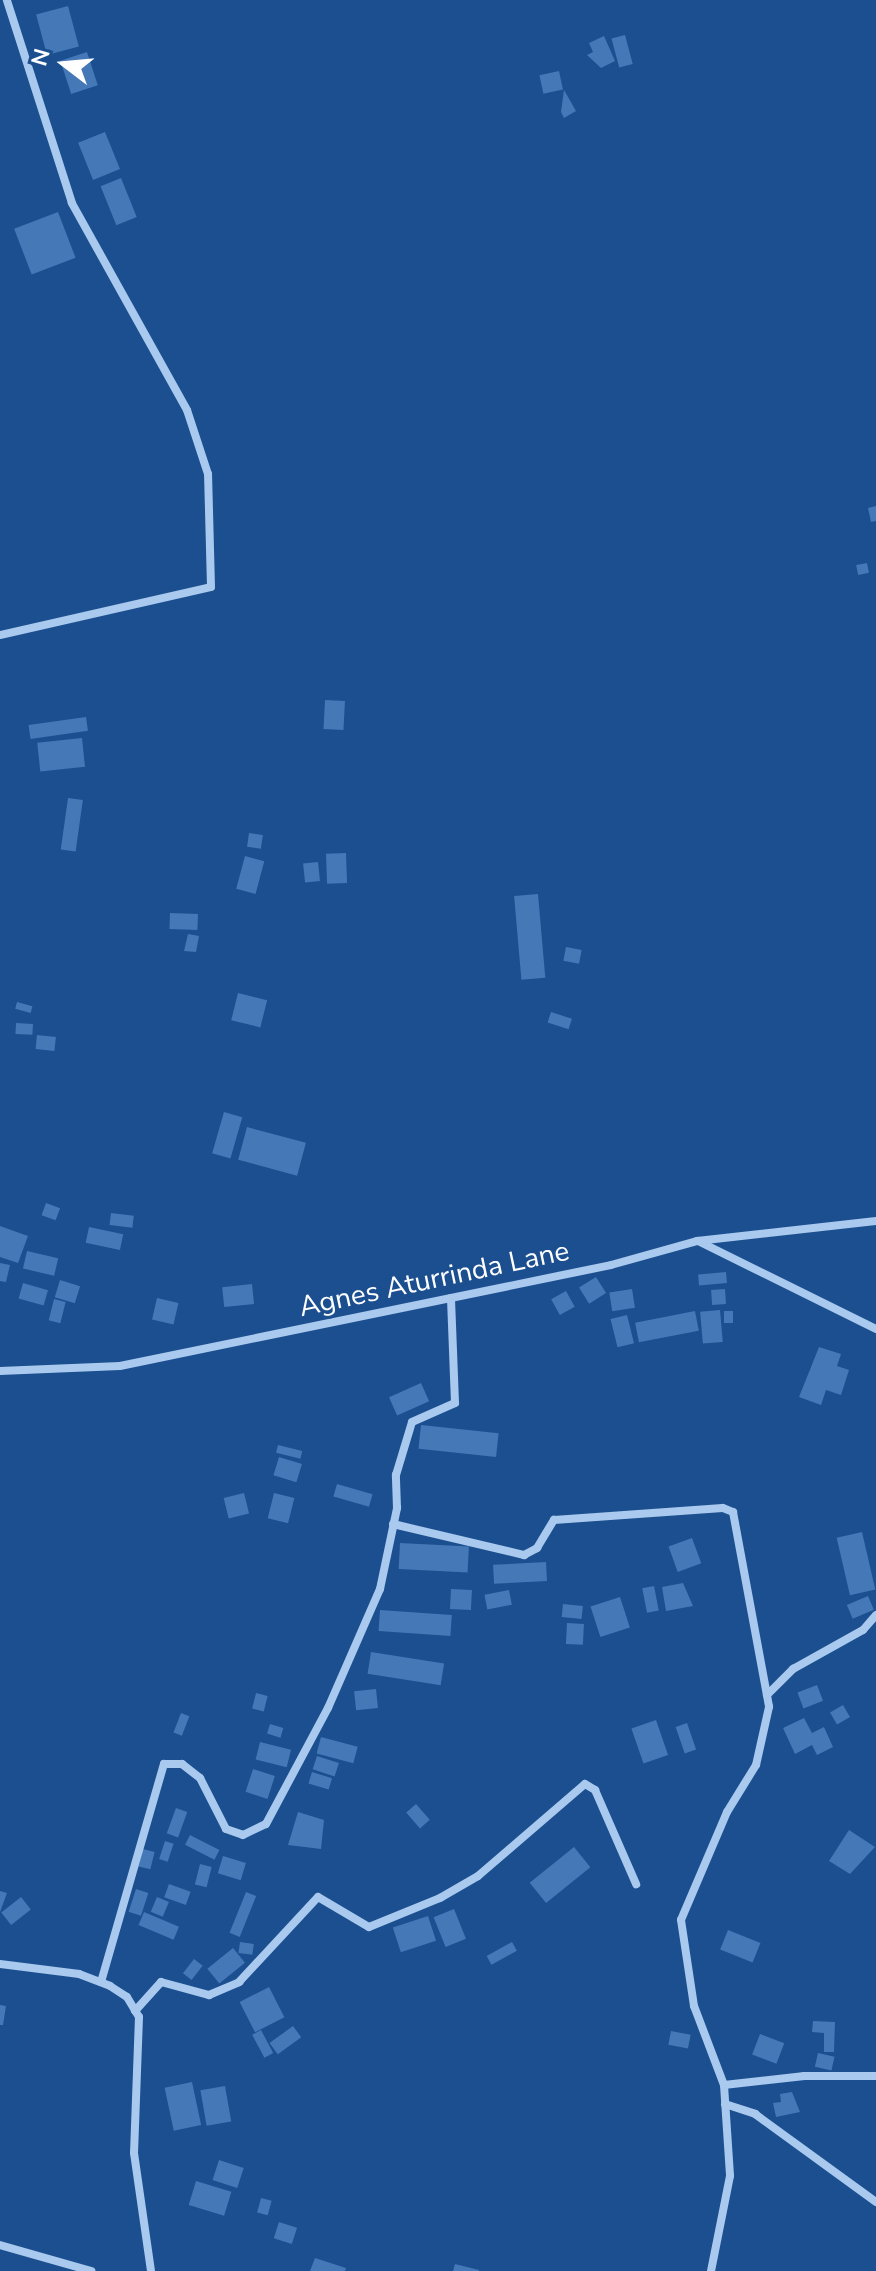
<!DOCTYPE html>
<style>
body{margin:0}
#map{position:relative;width:876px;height:2271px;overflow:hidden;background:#1b4f8f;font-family:"Nunito Sans",sans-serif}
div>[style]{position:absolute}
.building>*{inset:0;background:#4478b7;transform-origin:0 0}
.street>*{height:8px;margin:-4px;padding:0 4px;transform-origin:4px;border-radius:4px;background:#a9c9ee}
span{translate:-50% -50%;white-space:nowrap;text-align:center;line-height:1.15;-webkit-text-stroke:6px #1b4f8f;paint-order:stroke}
.street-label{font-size:28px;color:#fff}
.north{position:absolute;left:24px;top:24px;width:80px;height:80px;-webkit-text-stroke:6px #1b4f8f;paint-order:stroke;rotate:286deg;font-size:22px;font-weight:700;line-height:32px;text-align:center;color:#fff}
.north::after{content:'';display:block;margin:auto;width:28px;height:36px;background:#fff;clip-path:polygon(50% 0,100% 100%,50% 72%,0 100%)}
</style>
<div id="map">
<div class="building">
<div style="left:68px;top:6px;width:42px;height:33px;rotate:75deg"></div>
<div style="left:625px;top:35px;width:30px;height:14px;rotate:75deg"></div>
<div style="clip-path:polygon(604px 36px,615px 61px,601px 68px,587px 55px,593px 52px,589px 43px)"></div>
<div style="left:87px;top:52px;width:35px;height:28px;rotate:72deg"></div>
<div style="left:559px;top:71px;width:19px;height:20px;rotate:78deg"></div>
<div style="clip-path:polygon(564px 90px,576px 111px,564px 118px,561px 112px)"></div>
<div style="left:105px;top:132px;width:40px;height:29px;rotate:68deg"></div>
<div style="left:121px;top:178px;width:42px;height:22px;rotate:68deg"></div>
<div style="left:58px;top:212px;width:49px;height:47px;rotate:69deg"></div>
<div style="clip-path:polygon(876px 506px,876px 521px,871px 522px,868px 508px)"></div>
<div style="left:867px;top:563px;width:10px;height:11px;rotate:79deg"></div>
<div style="left:325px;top:700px;width:20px;height:29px;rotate:3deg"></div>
<div style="left:86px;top:717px;width:14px;height:58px;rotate:82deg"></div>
<div style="left:82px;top:738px;width:29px;height:45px;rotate:84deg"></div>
<div style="left:68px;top:798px;width:15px;height:52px;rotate:8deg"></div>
<div style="left:249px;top:833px;width:14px;height:14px;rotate:8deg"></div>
<div style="left:346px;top:853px;width:30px;height:20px;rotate:88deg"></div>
<div style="left:245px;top:856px;width:20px;height:34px;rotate:15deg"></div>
<div style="left:318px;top:862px;width:19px;height:15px;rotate:84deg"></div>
<div style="left:538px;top:894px;width:84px;height:24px;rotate:85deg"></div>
<div style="left:170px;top:913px;width:28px;height:16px;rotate:2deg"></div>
<div style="clip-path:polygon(188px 934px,199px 936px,196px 952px,184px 951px)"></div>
<div style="left:566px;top:947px;width:16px;height:14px;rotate:11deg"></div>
<div style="left:238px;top:993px;width:30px;height:28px;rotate:14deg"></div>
<div style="left:17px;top:1002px;width:16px;height:7px;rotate:15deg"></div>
<div style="left:551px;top:1012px;width:22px;height:11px;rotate:18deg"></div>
<div style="left:16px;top:1023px;width:17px;height:11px;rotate:3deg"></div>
<div style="left:37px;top:1035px;width:19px;height:14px;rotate:6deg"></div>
<div style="left:224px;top:1112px;width:19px;height:43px;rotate:16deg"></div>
<div style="left:247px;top:1127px;width:61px;height:34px;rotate:15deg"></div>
<div style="left:46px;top:1203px;width:15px;height:13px;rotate:20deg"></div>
<div style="left:111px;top:1213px;width:23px;height:12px;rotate:7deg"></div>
<div style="clip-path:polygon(0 1226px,28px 1236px,18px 1263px,0 1257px)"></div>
<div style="left:89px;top:1227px;width:35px;height:16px;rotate:12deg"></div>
<div style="left:27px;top:1251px;width:32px;height:18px;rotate:13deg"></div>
<div style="clip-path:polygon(0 1263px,10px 1265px,6px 1282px,0 1281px)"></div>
<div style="left:726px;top:1272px;width:11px;height:28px;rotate:85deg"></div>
<div style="left:596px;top:1277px;width:19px;height:20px;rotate:58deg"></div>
<div style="left:60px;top:1280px;width:21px;height:18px;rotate:17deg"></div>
<div style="left:23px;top:1283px;width:26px;height:16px;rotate:16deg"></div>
<div style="left:252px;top:1284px;width:20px;height:30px;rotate:84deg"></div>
<div style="left:632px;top:1289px;width:19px;height:23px;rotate:81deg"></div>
<div style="left:725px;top:1289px;width:15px;height:14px;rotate:86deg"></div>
<div style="left:566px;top:1291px;width:18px;height:17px;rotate:61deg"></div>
<div style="left:157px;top:1298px;width:22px;height:22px;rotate:13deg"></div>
<div style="left:54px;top:1299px;width:12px;height:22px;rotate:14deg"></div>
<div style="left:720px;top:1310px;width:32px;height:20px;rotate:85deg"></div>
<div style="left:695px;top:1311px;width:20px;height:61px;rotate:79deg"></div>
<div style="left:724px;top:1311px;width:9px;height:12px"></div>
<div style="left:627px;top:1315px;width:29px;height:17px;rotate:76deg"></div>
<div style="clip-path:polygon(819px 1347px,841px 1354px,837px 1366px,849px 1370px,841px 1395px,826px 1390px,821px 1405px,799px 1397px)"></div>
<div style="left:421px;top:1383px;width:20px;height:35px;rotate:66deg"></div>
<div style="left:421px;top:1425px;width:78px;height:24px;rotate:6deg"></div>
<div style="left:278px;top:1445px;width:25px;height:8px;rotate:14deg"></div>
<div style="left:279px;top:1457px;width:24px;height:19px;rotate:17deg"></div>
<div style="left:337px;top:1484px;width:37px;height:13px;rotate:16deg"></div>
<div style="left:244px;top:1493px;width:21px;height:21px;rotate:76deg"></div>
<div style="left:274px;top:1493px;width:21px;height:26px;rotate:14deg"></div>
<div style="left:862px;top:1532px;width:59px;height:26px;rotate:77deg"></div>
<div style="left:692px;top:1538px;width:27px;height:25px;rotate:70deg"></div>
<div style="left:400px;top:1543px;width:69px;height:26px;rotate:3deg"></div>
<div style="left:546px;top:1562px;width:19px;height:53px;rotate:87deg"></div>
<div style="clip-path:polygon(683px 1583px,693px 1606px,666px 1611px,662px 1587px)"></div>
<div style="left:654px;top:1586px;width:25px;height:12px;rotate:79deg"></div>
<div style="left:451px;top:1589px;width:21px;height:20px;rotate:3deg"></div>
<div style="left:509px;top:1590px;width:15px;height:25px;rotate:79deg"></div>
<div style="left:868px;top:1596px;width:15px;height:23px;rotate:67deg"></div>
<div style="left:620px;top:1597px;width:32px;height:31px;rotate:72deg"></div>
<div style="left:563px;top:1604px;width:20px;height:13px;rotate:6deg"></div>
<div style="left:380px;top:1610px;width:72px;height:21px;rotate:4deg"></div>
<div style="left:567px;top:1623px;width:17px;height:21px;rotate:3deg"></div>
<div style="left:371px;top:1652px;width:74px;height:22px;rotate:9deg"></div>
<div style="left:817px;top:1685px;width:17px;height:21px;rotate:69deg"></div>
<div style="left:376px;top:1689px;width:19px;height:22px;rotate:84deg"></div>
<div style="left:256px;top:1693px;width:12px;height:16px;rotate:14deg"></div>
<div style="left:843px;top:1705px;width:14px;height:15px;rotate:60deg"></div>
<div style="left:181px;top:1713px;width:9px;height:21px;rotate:21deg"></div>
<div style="clip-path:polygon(804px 1718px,812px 1733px,824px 1727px,833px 1747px,817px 1755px,812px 1745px,795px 1754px,783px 1728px)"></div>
<div style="left:656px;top:1720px;width:37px;height:26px;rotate:71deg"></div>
<div style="left:687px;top:1723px;width:28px;height:12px;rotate:71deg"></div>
<div style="left:270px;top:1724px;width:14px;height:10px;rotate:17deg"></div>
<div style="left:321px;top:1737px;width:38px;height:17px;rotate:15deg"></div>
<div style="left:260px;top:1742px;width:32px;height:18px;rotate:14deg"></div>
<div style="left:317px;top:1756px;width:23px;height:14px;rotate:18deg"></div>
<div style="left:253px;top:1769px;width:23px;height:24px;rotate:18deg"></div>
<div style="left:312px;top:1772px;width:21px;height:12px;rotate:17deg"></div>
<div style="left:416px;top:1804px;width:21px;height:13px;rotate:49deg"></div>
<div style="left:176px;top:1808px;width:12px;height:27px;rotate:20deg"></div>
<div style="clip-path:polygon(298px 1812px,324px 1820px,321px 1849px,288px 1845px)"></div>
<div style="clip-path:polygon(849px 1830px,875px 1847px,850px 1874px,829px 1861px)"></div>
<div style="left:190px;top:1835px;width:33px;height:11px;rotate:27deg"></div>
<div style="left:165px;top:1841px;width:9px;height:19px;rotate:18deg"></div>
<div style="left:574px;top:1847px;width:26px;height:57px;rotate:51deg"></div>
<div style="left:143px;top:1849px;width:12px;height:18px;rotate:14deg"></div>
<div style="left:223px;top:1856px;width:24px;height:18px;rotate:17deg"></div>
<div style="left:200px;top:1864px;width:12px;height:21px;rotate:14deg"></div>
<div style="left:169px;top:1884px;width:23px;height:14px;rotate:20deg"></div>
<div style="left:136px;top:1889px;width:13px;height:24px;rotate:18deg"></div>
<div style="clip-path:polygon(0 1891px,7px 1893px,0 1912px)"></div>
<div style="left:246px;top:1892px;width:11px;height:44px;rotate:22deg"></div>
<div style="left:21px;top:1897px;width:16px;height:25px;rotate:52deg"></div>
<div style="left:157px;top:1897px;width:13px;height:16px;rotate:23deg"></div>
<div style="left:454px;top:1909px;width:32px;height:22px;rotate:68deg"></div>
<div style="left:144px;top:1912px;width:38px;height:14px;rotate:23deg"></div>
<div style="left:428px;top:1916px;width:26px;height:37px;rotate:72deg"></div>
<div style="left:728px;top:1930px;width:35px;height:21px;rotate:22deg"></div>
<div style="left:240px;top:1942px;width:14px;height:11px;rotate:8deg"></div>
<div style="left:512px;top:1942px;width:10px;height:29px;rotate:61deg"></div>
<div style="left:233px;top:1948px;width:19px;height:33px;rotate:51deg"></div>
<div style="left:194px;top:1959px;width:11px;height:18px;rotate:38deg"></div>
<div style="left:269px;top:1987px;width:34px;height:33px;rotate:63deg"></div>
<div style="clip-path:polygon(0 2005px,6px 2006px,3px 2025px,0 2025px)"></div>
<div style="clip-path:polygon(813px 2021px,835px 2022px,834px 2052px,824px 2052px,824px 2033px,812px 2032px)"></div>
<div style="left:293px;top:2026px;width:14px;height:29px;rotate:54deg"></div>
<div style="left:261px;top:2030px;width:26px;height:10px;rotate:62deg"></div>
<div style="left:671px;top:2031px;width:20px;height:14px;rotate:11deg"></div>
<div style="left:760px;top:2034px;width:26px;height:22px;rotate:21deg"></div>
<div style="left:818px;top:2053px;width:17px;height:14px;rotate:13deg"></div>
<div style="left:192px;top:2082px;width:44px;height:28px;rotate:78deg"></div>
<div style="left:225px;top:2086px;width:36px;height:25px;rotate:80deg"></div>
<div style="clip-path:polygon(792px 2092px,800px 2112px,776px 2117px,773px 2103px,781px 2102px,780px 2094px)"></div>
<div style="left:219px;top:2160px;width:26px;height:21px;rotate:18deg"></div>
<div style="left:196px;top:2181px;width:37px;height:25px;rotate:17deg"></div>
<div style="left:261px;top:2198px;width:11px;height:15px;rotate:15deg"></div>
<div style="left:279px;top:2222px;width:19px;height:17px;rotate:18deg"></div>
<div style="clip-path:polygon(315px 2258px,346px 2268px,345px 2271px,310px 2271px)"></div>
<div style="clip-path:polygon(455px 2264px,479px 2270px,479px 2271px,453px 2271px)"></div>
</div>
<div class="street">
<div style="left:0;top:635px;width:216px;rotate:-12.8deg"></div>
<div style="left:211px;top:587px;width:113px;rotate:-91.5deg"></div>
<div style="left:208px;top:474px;width:67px;rotate:-108.2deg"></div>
<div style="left:187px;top:410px;width:237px;rotate:-119.1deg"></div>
<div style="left:72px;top:203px;width:213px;rotate:-107.8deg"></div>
<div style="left:698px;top:1241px;width:199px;rotate:26.3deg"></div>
<div style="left:0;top:1371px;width:120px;rotate:-2.4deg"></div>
<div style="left:120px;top:1366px;width:501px;rotate:-11.62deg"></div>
<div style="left:611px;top:1265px;width:89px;rotate:-15.6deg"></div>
<div style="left:697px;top:1241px;width:180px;rotate:-6.4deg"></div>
<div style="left:393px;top:1524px;width:135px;rotate:13.3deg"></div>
<div style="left:524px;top:1555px;width:15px;rotate:-28deg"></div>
<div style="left:537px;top:1548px;width:33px;rotate:-59deg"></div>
<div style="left:554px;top:1520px;width:169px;rotate:-4.1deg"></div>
<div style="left:723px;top:1508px;width:11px;rotate:22deg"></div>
<div style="left:733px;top:1512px;width:198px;rotate:79.5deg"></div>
<div style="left:769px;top:1707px;width:59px;rotate:102.6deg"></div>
<div style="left:756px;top:1765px;width:55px;rotate:121.7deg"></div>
<div style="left:727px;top:1812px;width:117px;rotate:113.1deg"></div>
<div style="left:681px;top:1920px;width:87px;rotate:81.4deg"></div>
<div style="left:694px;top:2006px;width:85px;rotate:69.2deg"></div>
<div style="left:724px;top:2085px;width:91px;rotate:86.2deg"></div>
<div style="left:730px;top:2176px;width:97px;rotate:101.3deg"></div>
<div style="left:767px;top:1695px;width:37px;rotate:-45deg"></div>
<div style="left:793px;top:1669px;width:80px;rotate:-29.1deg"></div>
<div style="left:863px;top:1630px;width:20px;rotate:-49deg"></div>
<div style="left:0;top:1964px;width:80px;rotate:7.2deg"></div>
<div style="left:79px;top:1974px;width:33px;rotate:21deg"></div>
<div style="left:110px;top:1986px;width:20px;rotate:33deg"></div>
<div style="left:127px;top:1997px;width:23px;rotate:59deg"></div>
<div style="left:139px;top:2017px;width:136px;rotate:92.1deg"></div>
<div style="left:134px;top:2153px;width:119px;rotate:81.8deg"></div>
<div style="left:101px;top:1982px;width:227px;rotate:-73.9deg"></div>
<div style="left:164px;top:1764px;width:18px"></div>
<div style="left:182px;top:1764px;width:23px;rotate:38deg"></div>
<div style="left:200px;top:1778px;width:57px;rotate:63deg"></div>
<div style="left:226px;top:1829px;width:18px;rotate:19deg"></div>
<div style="left:243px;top:1835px;width:25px;rotate:-26deg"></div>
<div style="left:266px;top:1824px;width:132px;rotate:-61.9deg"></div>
<div style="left:328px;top:1708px;width:130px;rotate:-66.4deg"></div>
<div style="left:380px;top:1589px;width:83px;rotate:-78.1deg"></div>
<div style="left:397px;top:1508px;width:33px;rotate:-92deg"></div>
<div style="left:396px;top:1475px;width:55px;rotate:-73.2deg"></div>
<div style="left:412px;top:1422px;width:47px;rotate:-23.8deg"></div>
<div style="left:455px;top:1403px;width:105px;rotate:-92.2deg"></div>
<div style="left:135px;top:2011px;width:39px;rotate:-48deg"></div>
<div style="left:161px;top:1982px;width:50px;rotate:15.2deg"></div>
<div style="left:209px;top:1995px;width:33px;rotate:-23deg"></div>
<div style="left:239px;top:1982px;width:116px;rotate:-47.1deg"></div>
<div style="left:318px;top:1897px;width:59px;rotate:30.5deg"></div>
<div style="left:369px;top:1927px;width:77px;rotate:-22.2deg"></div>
<div style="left:440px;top:1898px;width:44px;rotate:-30.1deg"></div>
<div style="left:478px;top:1876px;width:141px;rotate:-40.7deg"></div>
<div style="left:585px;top:1784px;width:12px;rotate:31deg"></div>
<div style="left:595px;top:1790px;width:103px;rotate:66.4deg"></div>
<div style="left:724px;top:2085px;width:81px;rotate:-6.4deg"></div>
<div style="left:804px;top:2076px;width:72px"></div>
<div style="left:725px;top:2104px;width:32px;rotate:18deg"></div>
<div style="left:755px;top:2114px;width:150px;rotate:36deg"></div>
<div style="left:0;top:2245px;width:95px;rotate:15.9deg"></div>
</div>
<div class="street-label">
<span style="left:434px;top:1279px;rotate:-12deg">Agnes Aturrinda Lane</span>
</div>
<div class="north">N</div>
</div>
